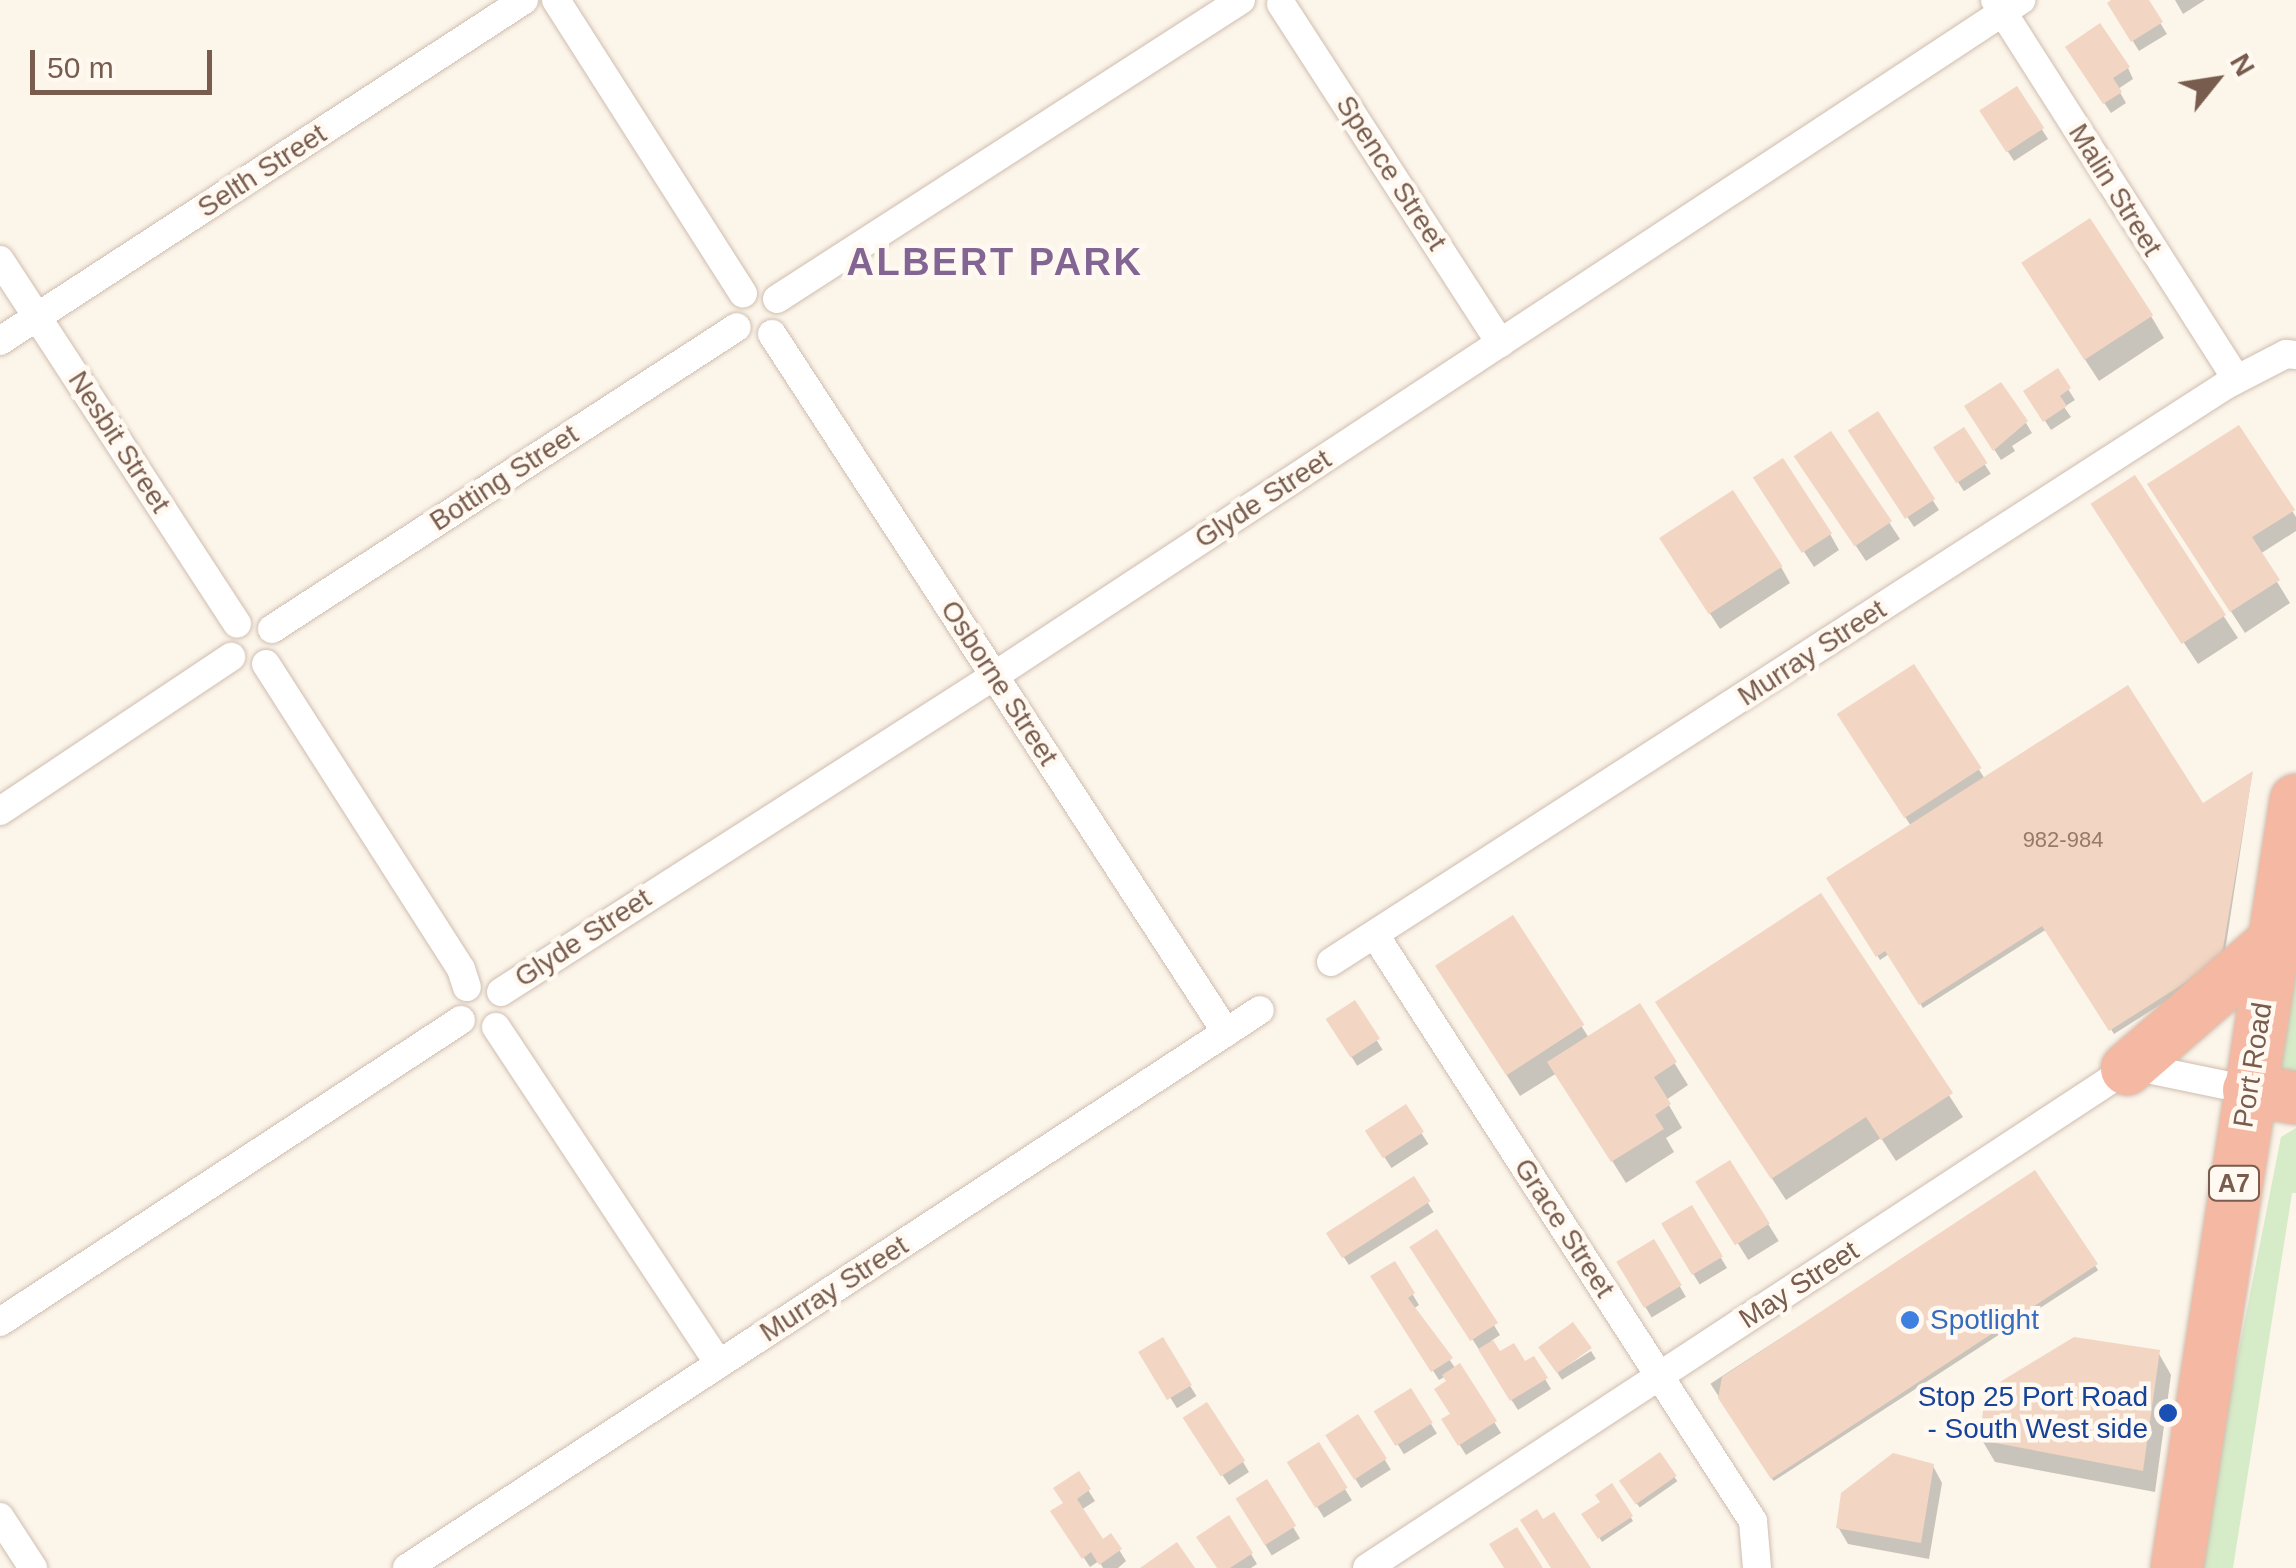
<!DOCTYPE html>
<style>
body{margin:0}
#map{position:relative;width:2296px;height:1568px;overflow:hidden;background:#fcf5ea;font-family:Arial,sans-serif}
div>[style]{position:absolute}
.green>*{inset:0;background:#d6ebc8}
.shadow>*{inset:0;background:#0003;transform-origin:0 0}
.building>*{inset:0;background:#f2d5c2;transform-origin:0 0}
.roads{filter:drop-shadow(0 0 2px #cfbdaf) drop-shadow(0 0 2px #cfbdaf)}
.street>*{height:28px;margin:-14px;padding:0 14px;transform-origin:14px;border-radius:14px;background:#fff}
.highway>*{height:52px;margin:-26px;padding:0 26px;transform-origin:26px;border-radius:26px;background:#f5b8a2}
.dots>*{width:28px;height:28px;translate:-50% -50%;box-sizing:border-box;border:5px solid #fff9f1;border-radius:50%}
span{translate:-50% -50%;white-space:nowrap;text-align:center;line-height:1.15;-webkit-text-stroke:9px #fff9f1;paint-order:stroke}
.number-label{font-size:22px;color:#967a6a}
.number-label span{-webkit-text-stroke-width:0}
.shield-label span{padding:2px 8px;background:#fff9f1;border:2px solid;border-radius:8px;-webkit-text-stroke-width:0}
.shield-label{font-size:25px;color:#785c4d;font-weight:700}
.street-label{font-size:28px;color:#785c4d}
.shop-label{font-size:28px;color:#366cbe}
.left{translate:0 -50%;text-align:left}
.transit-label{font-size:28px;color:#164399}
.right{translate:-100% -50%;text-align:right}
.district-label{font-size:38px;color:#836593;font-weight:700;letter-spacing:2.5px}
.north{position:absolute;left:2166px;top:30px;width:100px;height:100px;-webkit-text-stroke:8px #fff9f1;paint-order:stroke;rotate:60deg;font-size:28px;font-weight:700;line-height:40px;text-align:center;color:#785c4d}
.north::after{content:'';display:block;margin:auto;width:35px;height:45px;background:#785c4d;clip-path:polygon(50% 0,100% 100%,50% 72%,0 100%)}
.scale{position:absolute;left:30px;top:50px;width:182px;height:45px;box-sizing:border-box;border:5px solid #785c4d;border-top:0;padding-left:12px;font-size:30px;line-height:35px;white-space:nowrap;color:#785c4d;-webkit-text-stroke:8px #fff9f1;paint-order:stroke}
</style>
<div id="map">
<div class="green">
<div style="clip-path:polygon(2296px 969px,2296px 1085px,2284px 1076px,2280px 1064px)"></div>
<div style="clip-path:polygon(2296px 1128px,2296px 1193px,2292px 1193px,2233px 1568px,2196px 1568px,2281px 1137px)"></div>
</div>
<div class="shadow">
<div style="clip-path:polygon(2116px 0,2146px 0,2167px 34px,2139px 51px,2110px 4px)"></div>
<div style="clip-path:polygon(2175px 0,2205px 0,2183px 14px)"></div>
<div style="clip-path:polygon(2074px 58px,2128px 68px,2133px 79px,2118px 89px,2126px 103px,2111px 113px)"></div>
<div style="clip-path:polygon(2016px 89px,2048px 139px,2014px 161px,1988px 121px)"></div>
<div style="clip-path:polygon(2037px 286px,2151px 316px,2164px 338px,2099px 381px)"></div>
<div style="clip-path:polygon(2057px 372px,2075px 400px,2064px 407px,2071px 417px,2051px 430px,2026px 392px)"></div>
<div style="clip-path:polygon(1877px 414px,1939px 510px,1914px 527px,1857px 441px)"></div>
<div style="clip-path:polygon(1973px 417px,2026px 423px,2032px 433px,2012px 446px,2015px 451px,2001px 460px)"></div>
<div style="clip-path:polygon(2239px 428px,2296px 517px,2296px 531px,2260px 554px,2290px 603px,2245px 633px,2163px 507px)"></div>
<div style="left:1963px;top:431px;width:51px;height:32px;rotate:57deg"></div>
<div style="clip-path:polygon(1831px 434px,1900px 539px,1866px 561px,1807px 473px)"></div>
<div style="clip-path:polygon(2134px 479px,2238px 638px,2198px 664px,2107px 527px)"></div>
<div style="clip-path:polygon(1766px 494px,1830px 534px,1839px 550px,1814px 567px)"></div>
<div style="clip-path:polygon(1672px 555px,1781px 567px,1790px 583px,1720px 629px)"></div>
<div style="clip-path:polygon(1913px 667px,1985px 779px,2202px 806px,2252px 774px,2223px 965px,2114px 1034px,2047px 929px,1923px 1008px,1889px 954px,1880px 960px,1829px 878px,1911px 826px,1853px 737px)"></div>
<div style="clip-path:polygon(1820px 896px,1963px 1117px,1896px 1161px,1881px 1138px,1786px 1200px,1671px 1025px)"></div>
<div style="clip-path:polygon(1512px 918px,1589px 1038px,1639px 1006px,1688px 1085px,1666px 1100px,1682px 1128px,1666px 1138px,1674px 1152px,1626px 1183px,1557px 1073px,1520px 1096px,1451px 988px)"></div>
<div style="left:1354px;top:1004px;width:54px;height:30px;rotate:58deg"></div>
<div style="left:1405px;top:1108px;width:43px;height:44px;rotate:57deg"></div>
<div style="left:1730px;top:1163px;width:92px;height:36px;rotate:58deg"></div>
<div style="left:2035px;top:1173px;width:116px;height:387px;rotate:57deg"></div>
<div style="left:1413px;top:1179px;width:39px;height:100px;rotate:58deg"></div>
<div style="left:1691px;top:1208px;width:70px;height:32px;rotate:59deg"></div>
<div style="clip-path:polygon(1436px 1232px,1500px 1335px,1491px 1341px,1499px 1355px,1525px 1365px,1533px 1359px,1551px 1389px,1518px 1410px,1413px 1247px)"></div>
<div style="left:1653px;top:1242px;width:64px;height:40px;rotate:59deg"></div>
<div style="clip-path:polygon(1394px 1264px,1419px 1305px,1413px 1309px,1456px 1369px,1460px 1367px,1501px 1433px,1466px 1455px,1444px 1420px,1453px 1415px,1450px 1382px,1446px 1376px,1439px 1380px,1374px 1277px)"></div>
<div style="left:1162px;top:1341px;width:65px;height:23px;rotate:58deg"></div>
<div style="left:1591px;top:1351px;width:9px;height:40px;rotate:58deg"></div>
<div style="clip-path:polygon(2158px 1352px,2171px 1375px,2155px 1492px,1995px 1462px,1982px 1440px)"></div>
<div style="left:1411px;top:1392px;width:49px;height:39px;rotate:58deg"></div>
<div style="left:1358px;top:1417px;width:62px;height:35px;rotate:58deg"></div>
<div style="clip-path:polygon(1192px 1429px,1243px 1462px,1249px 1472px,1229px 1485px)"></div>
<div style="left:1318px;top:1446px;width:64px;height:33px;rotate:58deg"></div>
<div style="left:1659px;top:1455px;width:32px;height:46px;rotate:55deg"></div>
<div style="clip-path:polygon(1933px 1466px,1942px 1483px,1929px 1559px,1848px 1544px,1838px 1527px)"></div>
<div style="clip-path:polygon(1078px 1474px,1095px 1501px,1081px 1510px,1103px 1542px,1111px 1537px,1126px 1561px,1118px 1568px,1103px 1568px,1099px 1561px,1090px 1567px,1060px 1522px)"></div>
<div style="left:1266px;top:1482px;width:66px;height:33px;rotate:59deg"></div>
<div style="clip-path:polygon(1612px 1487px,1633px 1521px,1602px 1542px,1585px 1514px,1603px 1502px)"></div>
<div style="clip-path:polygon(1251px 1554px,1257px 1564px,1251px 1568px,1219px 1568px)"></div>
</div>
<div class="building">
<div style="clip-path:polygon(2111px 0,2149px 0,2163px 22px,2131px 42px,2107px 3px)"></div>
<div style="clip-path:polygon(2100px 23px,2130px 67px,2113px 78px,2122px 92px,2103px 104px,2065px 47px)"></div>
<div style="left:2017px;top:86px;width:50px;height:45px;rotate:57deg"></div>
<div style="left:2090px;top:218px;width:116px;height:82px;rotate:57deg"></div>
<div style="clip-path:polygon(2058px 368px,2071px 388px,2060px 396px,2067px 406px,2043px 422px,2023px 391px)"></div>
<div style="clip-path:polygon(2001px 382px,2028px 421px,1993px 451px,1964px 406px)"></div>
<div style="left:1878px;top:411px;width:105px;height:36px;rotate:57deg"></div>
<div style="clip-path:polygon(2239px 425px,2295px 510px,2252px 537px,2280px 580px,2230px 612px,2147px 484px)"></div>
<div style="left:1964px;top:427px;width:43px;height:37px;rotate:57deg"></div>
<div style="left:1831px;top:431px;width:109px;height:45px;rotate:56deg"></div>
<div style="left:1783px;top:458px;width:90px;height:36px;rotate:57deg"></div>
<div style="left:2135px;top:475px;width:167px;height:53px;rotate:57deg"></div>
<div style="left:1733px;top:490px;width:91px;height:88px;rotate:57deg"></div>
<div style="left:1914px;top:664px;width:124px;height:92px;rotate:57deg"></div>
<div style="clip-path:polygon(2128px 685px,2203px 803px,2253px 771px,2221px 960px,2109px 1031px,2042px 926px,1919px 1005px,1885px 951px,1876px 957px,1826px 878px)"></div>
<div style="clip-path:polygon(1821px 893px,1953px 1093px,1881px 1140px,1866px 1117px,1771px 1179px,1655px 1002px)"></div>
<div style="left:1513px;top:915px;width:131px;height:93px;rotate:57deg"></div>
<div style="left:1355px;top:1000px;width:46px;height:35px;rotate:57deg"></div>
<div style="clip-path:polygon(1640px 1003px,1677px 1062px,1654px 1077px,1671px 1104px,1655px 1115px,1664px 1129px,1611px 1162px,1547px 1062px)"></div>
<div style="left:1406px;top:1104px;width:33px;height:49px;rotate:57deg"></div>
<div style="left:1730px;top:1160px;width:75px;height:41px;rotate:58deg"></div>
<div style="clip-path:polygon(2035px 1170px,2098px 1264px,1771px 1479px,1718px 1398px,1722px 1377px)"></div>
<div style="left:1414px;top:1176px;width:30px;height:105px;rotate:57deg"></div>
<div style="left:1692px;top:1205px;width:60px;height:36px;rotate:59deg"></div>
<div style="left:1437px;top:1229px;width:112px;height:33px;rotate:57deg"></div>
<div style="left:1654px;top:1239px;width:54px;height:44px;rotate:59deg"></div>
<div style="clip-path:polygon(1395px 1261px,1415px 1293px,1408px 1298px,1453px 1358px,1431px 1372px,1370px 1276px)"></div>
<div style="left:1573px;top:1322px;width:32px;height:43px;rotate:54deg"></div>
<div style="left:1163px;top:1337px;width:56px;height:29px;rotate:59deg"></div>
<div style="clip-path:polygon(2074px 1337px,2160px 1350px,2143px 1471px,1980px 1440px,1985px 1391px)"></div>
<div style="clip-path:polygon(1493px 1340px,1500px 1351px,1514px 1343px,1525px 1361px,1534px 1356px,1548px 1378px,1510px 1401px,1478px 1349px)"></div>
<div style="clip-path:polygon(1460px 1363px,1497px 1421px,1458px 1446px,1441px 1419px,1450px 1414px,1434px 1389px,1446px 1381px,1442px 1375px)"></div>
<div style="left:1411px;top:1388px;width:41px;height:44px;rotate:58deg"></div>
<div style="left:1207px;top:1402px;width:70px;height:29px;rotate:57deg"></div>
<div style="left:1358px;top:1414px;width:53px;height:39px;rotate:57deg"></div>
<div style="left:1319px;top:1442px;width:54px;height:38px;rotate:58deg"></div>
<div style="left:1660px;top:1452px;width:29px;height:50px;rotate:55deg"></div>
<div style="clip-path:polygon(1893px 1453px,1934px 1464px,1921px 1543px,1836px 1528px,1841px 1493px)"></div>
<div style="clip-path:polygon(1079px 1471px,1091px 1489px,1077px 1499px,1103px 1539px,1111px 1533px,1122px 1549px,1099px 1565px,1091px 1552px,1082px 1559px,1050px 1511px,1063px 1503px,1053px 1488px)"></div>
<div style="left:1267px;top:1479px;width:55px;height:37px;rotate:58deg"></div>
<div style="clip-path:polygon(1612px 1483px,1633px 1516px,1598px 1539px,1581px 1514px,1600px 1502px,1595px 1495px)"></div>
<div style="clip-path:polygon(1537px 1509px,1543px 1519px,1554px 1512px,1591px 1568px,1551px 1568px,1520px 1520px)"></div>
<div style="clip-path:polygon(1229px 1515px,1253px 1553px,1230px 1568px,1217px 1568px,1196px 1537px)"></div>
<div style="clip-path:polygon(1517px 1527px,1543px 1568px,1504px 1568px,1489px 1544px)"></div>
<div style="clip-path:polygon(1177px 1542px,1195px 1568px,1140px 1568px)"></div>
</div>
<div class="roads">
<div class="street">
<div style="left:556px;top:0;width:348px;rotate:57.5deg"></div>
<div style="left:1995px;top:0;width:449px;rotate:57.5deg"></div>
<div style="left:1281px;top:4px;width:404px;rotate:57.1deg"></div>
<div style="left:0;top:260px;width:434px;rotate:56.9deg"></div>
<div style="left:777px;top:299px;width:552px;rotate:-32.8deg"></div>
<div style="left:772px;top:334px;width:833px;rotate:56.96deg"></div>
<div style="left:0;top:341px;width:625px;rotate:-33.05deg"></div>
<div style="left:272px;top:629px;width:554px;rotate:-33deg"></div>
<div style="left:266px;top:664px;width:362px;rotate:57.4deg"></div>
<div style="left:461px;top:969px;width:19px;rotate:72deg"></div>
<div style="left:0;top:811px;width:278px;rotate:-33.7deg"></div>
<div style="left:1375px;top:935px;width:697px;rotate:57.18deg"></div>
<div style="left:1753px;top:1521px;width:47px;rotate:85.1deg"></div>
<div style="left:1331px;top:962px;width:1065px;rotate:-32.81deg"></div>
<div style="left:2226px;top:385px;width:68px;rotate:-27.3deg"></div>
<div style="left:2286px;top:354px;width:10px;rotate:6deg"></div>
<div style="left:501px;top:992px;width:586px;rotate:-32.66deg"></div>
<div style="left:994px;top:676px;width:1230px;rotate:-33.35deg"></div>
<div style="left:496px;top:1027px;width:404px;rotate:56.5deg"></div>
<div style="left:0;top:1322px;width:551px;rotate:-33.23deg"></div>
<div style="left:0;top:1517px;width:61px;rotate:57.1deg"></div>
<div style="left:407px;top:1568px;width:1019px;rotate:-33.19deg"></div>
<div style="left:1367px;top:1568px;width:909px;rotate:-33.29deg"></div>
<div style="left:2127px;top:1069px;width:25px;rotate:2deg"></div>
<div style="left:2152px;top:1070px;width:99px;rotate:11.7deg"></div>
</div>
<div class="highway">
<div style="left:2127px;top:1069px;width:195px;rotate:-41deg"></div>
<div style="left:2249px;top:1090px;width:48px;rotate:9.7deg"></div>
<div style="left:2177px;top:1568px;width:777px;rotate:-81.19deg"></div>
</div>
</div>
<div class="dots">
<div style="left:1910px;top:1320px;background:#3f7fe0"></div>
<div style="left:2168px;top:1413px;background:#1a4fb4"></div>
</div>
<div class="number-label">
<span style="left:2063px;top:840px">982-984</span>
</div>
<div class="shield-label">
<span style="left:2234px;top:1183px">A7</span>
</div>
<div class="street-label">
<span style="left:262px;top:171px;rotate:-33deg">Selth Street</span>
<span style="left:1391px;top:173px;rotate:57deg">Spence Street</span>
<span style="left:2115px;top:190px;rotate:58deg">Malin Street</span>
<span style="left:119px;top:442px;rotate:57deg">Nesbit Street</span>
<span style="left:504px;top:478px;rotate:-33deg">Botting Street</span>
<span style="left:1263px;top:499px;rotate:-33deg">Glyde Street</span>
<span style="left:1812px;top:653px;rotate:-33deg">Murray Street</span>
<span style="left:999px;top:683px;rotate:57deg">Osborne Street</span>
<span style="left:583px;top:938px;rotate:-33deg">Glyde Street</span>
<span style="left:2253px;top:1065px;rotate:-81deg">Port Road</span>
<span style="left:1564px;top:1228px;rotate:57deg">Grace Street</span>
<span style="left:1799px;top:1285px;rotate:-33deg">May Street</span>
<span style="left:834px;top:1289px;rotate:-33deg">Murray Street</span>
</div>
<div class="shop-label">
<span class="left" style="left:1930px;top:1320px">Spotlight</span>
</div>
<div class="transit-label">
<span class="right" style="left:2148px;top:1413px">Stop 25 Port Road<br>- South West side</span>
</div>
<div class="district-label">
<span style="left:995px;top:263px">ALBERT PARK</span>
</div>
<div class="north">N</div>
<div class="scale">50 m</div>
</div>
